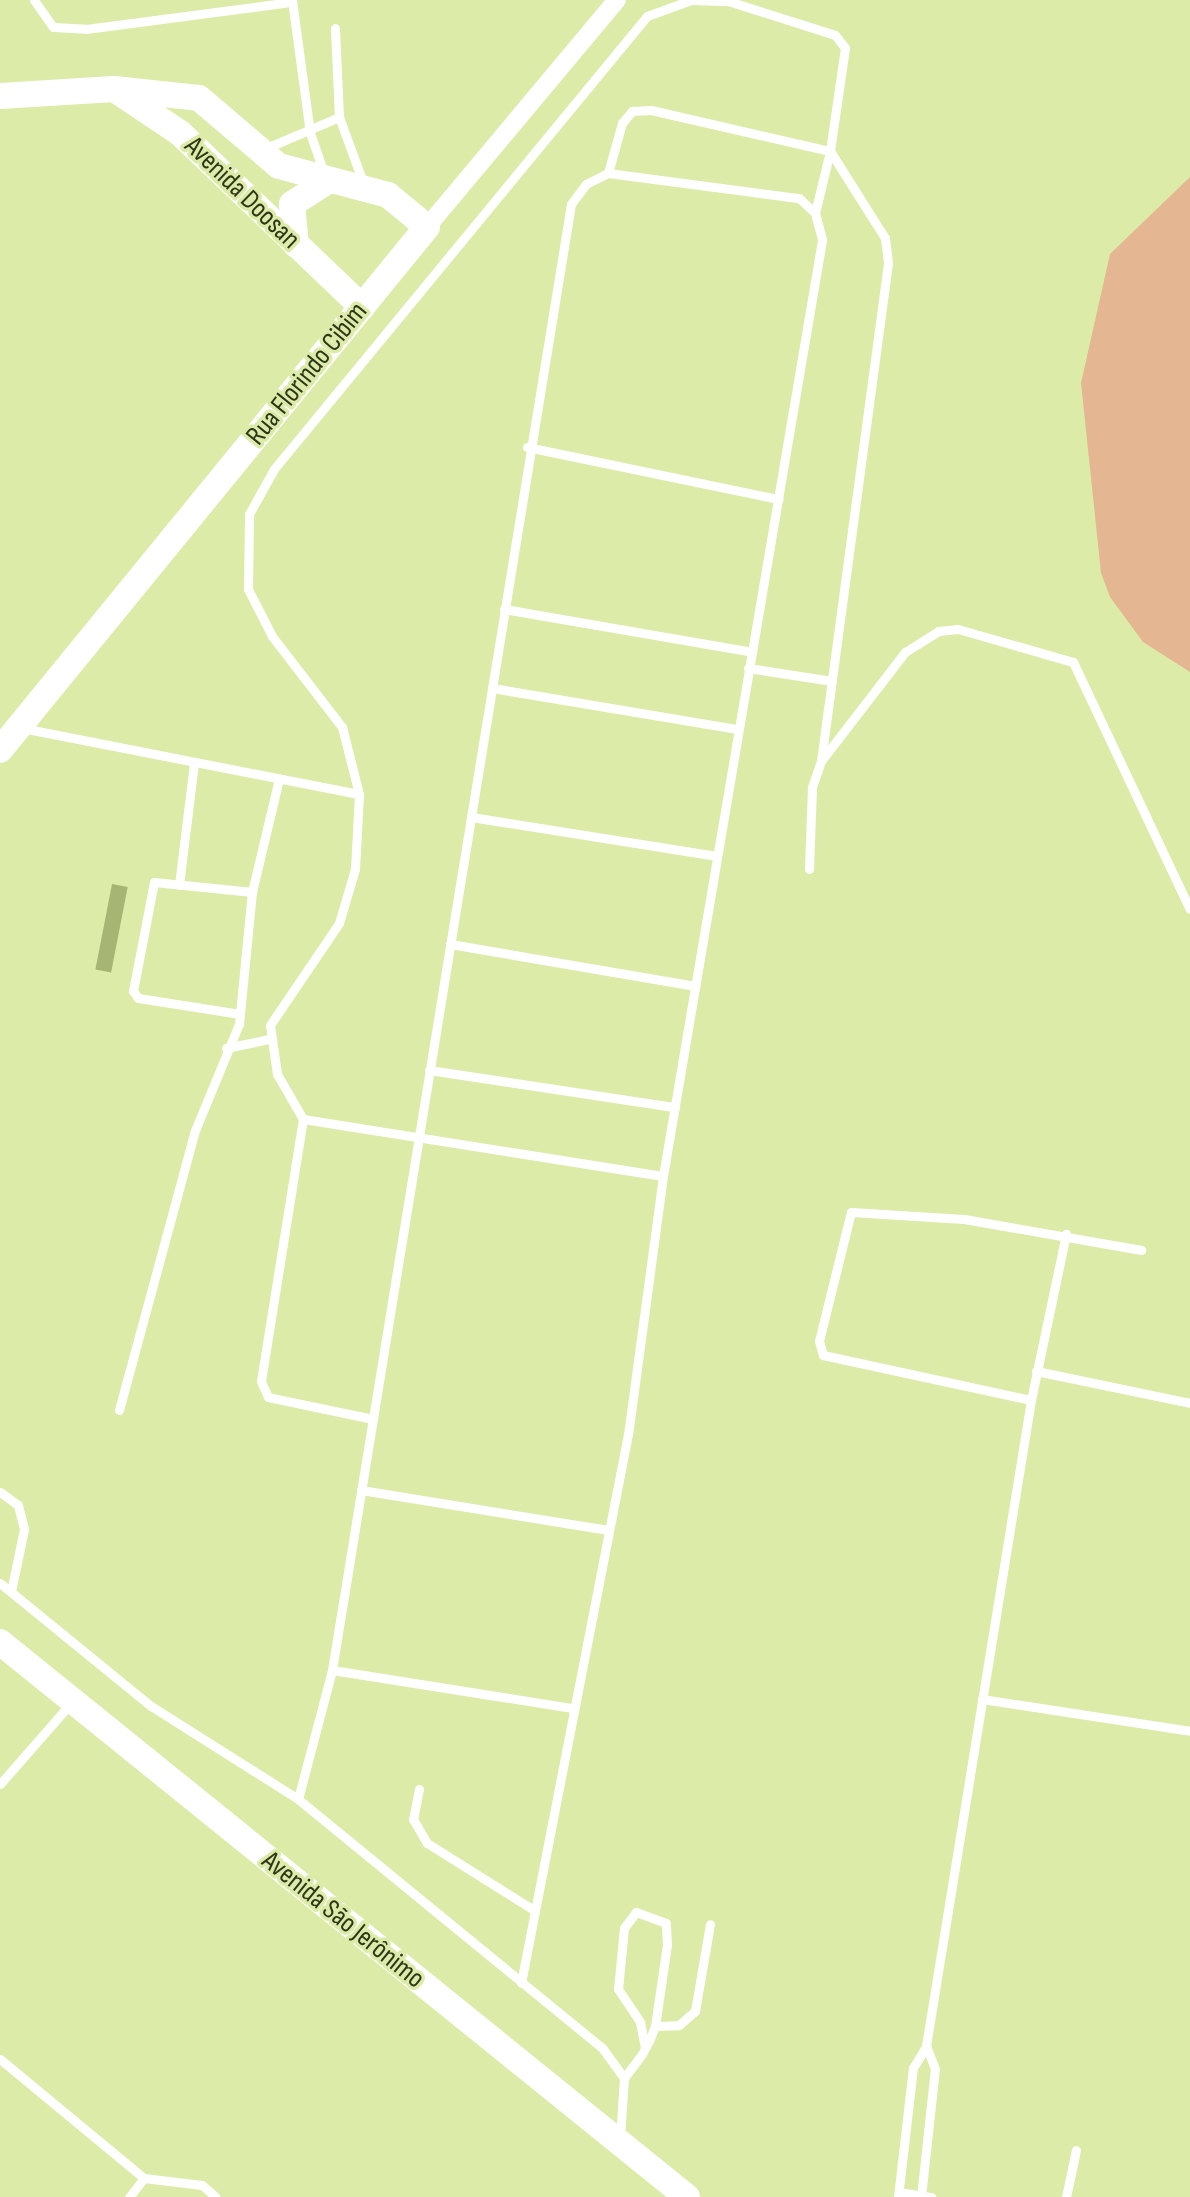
<!DOCTYPE html>
<meta charset="utf-8">
<style>
body{margin:0}
#map{position:relative;width:1190px;height:2197px;overflow:hidden;background:#dceca8;font-family:"Sofia Sans Condensed",sans-serif}
div>[style]{position:absolute}
.green>*{inset:0;background:#e5b692}
.building>*{inset:0;background:#a6b573;transform-origin:0 0}
.lane>*{height:9px;margin:-4.5px;padding:0 4.5px;transform-origin:4.5px;border-radius:4.5px;background:#fff}
.street>*{height:18px;margin:-9px;padding:0 9px;transform-origin:9px;border-radius:9px;background:#fff}
.secondary>*{height:26px;margin:-13px;padding:0 13px;transform-origin:13px;border-radius:13px;background:#fff}
span{translate:-50% -50%;white-space:nowrap;text-align:center;line-height:1.15;-webkit-text-stroke:7px #dceca8;paint-order:stroke}
.street-label{font-size:28px;color:#2f351a}
</style>
<div id="map">
<div class="green">
<div style="clip-path:polygon(1190px 177px,1190px 672px,1143px 642px,1110px 597px,1101px 573px,1081px 383px,1110px 254px)"></div>
</div>
<div class="building">
<div style="left:112px;top:884px;width:16px;height:87px;rotate:11deg"></div>
</div>
<div class="lane">
<div style="left:34px;top:0;width:33px;rotate:55deg"></div>
<div style="left:53px;top:27px;width:33px;rotate:3deg"></div>
<div style="left:86px;top:29px;width:208px;rotate:-7.5deg"></div>
<div style="left:292px;top:0;width:134px;rotate:82.3deg"></div>
<div style="left:310px;top:133px;width:42px;rotate:70.7deg"></div>
<div style="left:339px;top:117px;width:72px;rotate:69.8deg"></div>
<div style="left:264px;top:149px;width:82px;rotate:-23.1deg"></div>
<div style="left:339px;top:117px;width:89px;rotate:-92.6deg"></div>
<div style="left:608px;top:173px;width:52px;rotate:-74.4deg"></div>
<div style="left:622px;top:123px;width:16px;rotate:-50deg"></div>
<div style="left:632px;top:111px;width:19px;rotate:-3deg"></div>
<div style="left:651px;top:110px;width:184px;rotate:12.9deg"></div>
<div style="left:830px;top:151px;width:64px;rotate:103.6deg"></div>
<div style="left:527px;top:447px;width:257px;rotate:11.7deg"></div>
<div style="left:504px;top:609px;width:252px;rotate:9.8deg"></div>
<div style="left:748px;top:668px;width:85px;rotate:8.8deg"></div>
<div style="left:492px;top:688px;width:249px;rotate:9.5deg"></div>
<div style="left:22px;top:728px;width:343px;rotate:11.1deg"></div>
<div style="left:471px;top:817px;width:249px;rotate:9deg"></div>
<div style="left:809px;top:869px;width:82px;rotate:-87.9deg"></div>
<div style="left:812px;top:787px;width:28px;rotate:-71deg"></div>
<div style="left:821px;top:761px;width:138px;rotate:-52.4deg"></div>
<div style="left:905px;top:652px;width:39px;rotate:-32deg"></div>
<div style="left:938px;top:631px;width:20px;rotate:-6deg"></div>
<div style="left:958px;top:629px;width:120px;rotate:16deg"></div>
<div style="left:1073px;top:662px;width:273px;rotate:64.7deg"></div>
<div style="left:179px;top:885px;width:124px;rotate:-83deg"></div>
<div style="left:450px;top:944px;width:249px;rotate:9.7deg"></div>
<div style="left:240px;top:1014px;width:103px;rotate:-171.1deg"></div>
<div style="left:138px;top:998px;width:9px;rotate:-126deg"></div>
<div style="left:133px;top:991px;width:111px;rotate:-79.1deg"></div>
<div style="left:154px;top:882px;width:99px;rotate:5.8deg"></div>
<div style="left:226px;top:1048px;width:44px;rotate:-11.8deg"></div>
<div style="left:429px;top:1070px;width:249px;rotate:8.6deg"></div>
<div style="left:303px;top:1119px;width:52px;rotate:-120deg"></div>
<div style="left:277px;top:1074px;width:49px;rotate:-98.1deg"></div>
<div style="left:270px;top:1025px;width:123px;rotate:-55.9deg"></div>
<div style="left:339px;top:923px;width:56px;rotate:-73.5deg"></div>
<div style="left:355px;top:869px;width:75px;rotate:-86.9deg"></div>
<div style="left:359px;top:794px;width:69px;rotate:-104.2deg"></div>
<div style="left:342px;top:727px;width:115px;rotate:-127.6deg"></div>
<div style="left:272px;top:636px;width:53px;rotate:-117.1deg"></div>
<div style="left:248px;top:589px;width:75px;rotate:-89.2deg"></div>
<div style="left:249px;top:514px;width:51px;rotate:-60.9deg"></div>
<div style="left:274px;top:469px;width:587px;rotate:-50.53deg"></div>
<div style="left:647px;top:16px;width:47px;rotate:-20deg"></div>
<div style="left:691px;top:0;width:37px;rotate:2deg"></div>
<div style="left:728px;top:1px;width:112px;rotate:17.6deg"></div>
<div style="left:835px;top:35px;width:16px;rotate:52deg"></div>
<div style="left:845px;top:48px;width:104px;rotate:98.3deg"></div>
<div style="left:830px;top:151px;width:103px;rotate:57.7deg"></div>
<div style="left:885px;top:238px;width:25px;rotate:83deg"></div>
<div style="left:888px;top:263px;width:502px;rotate:97.66deg"></div>
<div style="left:1036px;top:1371px;width:157px;rotate:11.7deg"></div>
<div style="left:1031px;top:1400px;width:213px;rotate:-167.8deg"></div>
<div style="left:823px;top:1355px;width:15px;rotate:-106deg"></div>
<div style="left:819px;top:1341px;width:133px;rotate:-76.1deg"></div>
<div style="left:851px;top:1212px;width:113px;rotate:3.5deg"></div>
<div style="left:964px;top:1219px;width:180px;rotate:9.9deg"></div>
<div style="left:119px;top:1410px;width:287px;rotate:-74.8deg"></div>
<div style="left:194px;top:1133px;width:118px;rotate:-67.6deg"></div>
<div style="left:239px;top:1024px;width:133px;rotate:-84.4deg"></div>
<div style="left:252px;top:892px;width:116px;rotate:-76.6deg"></div>
<div style="left:373px;top:1419px;width:107px;rotate:-168.2deg"></div>
<div style="left:268px;top:1397px;width:17px;rotate:-114deg"></div>
<div style="left:261px;top:1381px;width:265px;rotate:-80.9deg"></div>
<div style="left:303px;top:1119px;width:364px;rotate:9deg"></div>
<div style="left:361px;top:1490px;width:249px;rotate:9.2deg"></div>
<div style="left:0;top:1492px;width:22px;rotate:36deg"></div>
<div style="left:18px;top:1505px;width:25px;rotate:76deg"></div>
<div style="left:24px;top:1529px;width:64px;rotate:101.7deg"></div>
<div style="left:0;top:1583px;width:195px;rotate:39.2deg"></div>
<div style="left:151px;top:1706px;width:174px;rotate:32.3deg"></div>
<div style="left:298px;top:1799px;width:394px;rotate:39.3deg"></div>
<div style="left:603px;top:2049px;width:36px;rotate:54deg"></div>
<div style="left:624px;top:2078px;width:60px;rotate:93.8deg"></div>
<div style="left:332px;top:1670px;width:242px;rotate:9deg"></div>
<div style="left:982px;top:1699px;width:210px;rotate:8.7deg"></div>
<div style="left:0;top:1784px;width:108px;rotate:-48.8deg"></div>
<div style="left:419px;top:1789px;width:31px;rotate:101deg"></div>
<div style="left:413px;top:1819px;width:28px;rotate:60deg"></div>
<div style="left:427px;top:1843px;width:126px;rotate:32.1deg"></div>
<div style="left:298px;top:1799px;width:133px;rotate:-75.2deg"></div>
<div style="left:332px;top:1670px;width:1485px;rotate:-80.74deg"></div>
<div style="left:571px;top:204px;width:25px;rotate:-53deg"></div>
<div style="left:586px;top:184px;width:25px;rotate:-27deg"></div>
<div style="left:608px;top:173px;width:193px;rotate:7.5deg"></div>
<div style="left:799px;top:198px;width:22px;rotate:43deg"></div>
<div style="left:815px;top:213px;width:28px;rotate:75deg"></div>
<div style="left:822px;top:240px;width:949px;rotate:99.64deg"></div>
<div style="left:663px;top:1176px;width:260px;rotate:97.7deg"></div>
<div style="left:628px;top:1434px;width:559px;rotate:101.03deg"></div>
<div style="left:655px;top:2026px;width:24px;rotate:-2deg"></div>
<div style="left:679px;top:2025px;width:21px;rotate:-41deg"></div>
<div style="left:695px;top:2011px;width:88px;rotate:-80.2deg"></div>
<div style="left:0;top:2059px;width:187px;rotate:39.6deg"></div>
<div style="left:144px;top:2178px;width:24px;rotate:128deg"></div>
<div style="left:624px;top:2078px;width:30px;rotate:-53deg"></div>
<div style="left:642px;top:2054px;width:15px;rotate:-62deg"></div>
<div style="left:649px;top:2041px;width:16px;rotate:-68deg"></div>
<div style="left:655px;top:2026px;width:82px;rotate:-81.6deg"></div>
<div style="left:667px;top:1945px;width:22px;rotate:-93deg"></div>
<div style="left:666px;top:1923px;width:32px;rotate:-160deg"></div>
<div style="left:636px;top:1912px;width:20px;rotate:127deg"></div>
<div style="left:624px;top:1928px;width:61px;rotate:95.6deg"></div>
<div style="left:618px;top:1989px;width:40px;rotate:56deg"></div>
<div style="left:640px;top:2022px;width:26px;rotate:79deg"></div>
<div style="left:144px;top:2178px;width:58px;rotate:6.9deg"></div>
<div style="left:202px;top:2185px;width:18px;rotate:41deg"></div>
<div style="left:899px;top:2192px;width:33px;rotate:9deg"></div>
<div style="left:898px;top:2197px;width:130px;rotate:-83.4deg"></div>
<div style="left:913px;top:2068px;width:26px;rotate:-59deg"></div>
<div style="left:926px;top:2046px;width:654px;rotate:-80.77deg"></div>
<div style="left:1031px;top:1400px;width:170px;rotate:-78.1deg"></div>
<div style="left:921px;top:2197px;width:129px;rotate:-83.8deg"></div>
<div style="left:935px;top:2069px;width:25px;rotate:-111deg"></div>
<div style="left:1066px;top:2197px;width:48px;rotate:-78deg"></div>
</div>
<div class="street">
<div style="left:427px;top:227px;width:296px;rotate:-50.1deg"></div>
</div>
<div class="secondary">
<div style="left:117px;top:91px;width:76px;rotate:33.7deg"></div>
<div style="left:180px;top:133px;width:252px;rotate:43.7deg"></div>
<div style="left:0;top:96px;width:114px;rotate:-3.5deg"></div>
<div style="left:114px;top:89px;width:85px;rotate:6deg"></div>
<div style="left:199px;top:98px;width:105px;rotate:40.4deg"></div>
<div style="left:279px;top:166px;width:113px;rotate:14.9deg"></div>
<div style="left:388px;top:195px;width:50px;rotate:39.4deg"></div>
<div style="left:427px;top:227px;width:675px;rotate:129.23deg"></div>
<div style="left:296px;top:245px;width:41px;rotate:-95.6deg"></div>
<div style="left:292px;top:204px;width:40px;rotate:-32.9deg"></div>
<div style="left:0;top:1642px;width:883px;rotate:38.93deg"></div>
</div>
<div class="street-label">
<span style="left:242px;top:193px;rotate:44deg">Avenida Doosan</span>
<span style="left:307px;top:374px;rotate:-51deg">Rua Florindo Cibim</span>
<span style="left:343px;top:1920px;rotate:39deg">Avenida São Jerônimo</span>
</div>
</div>
